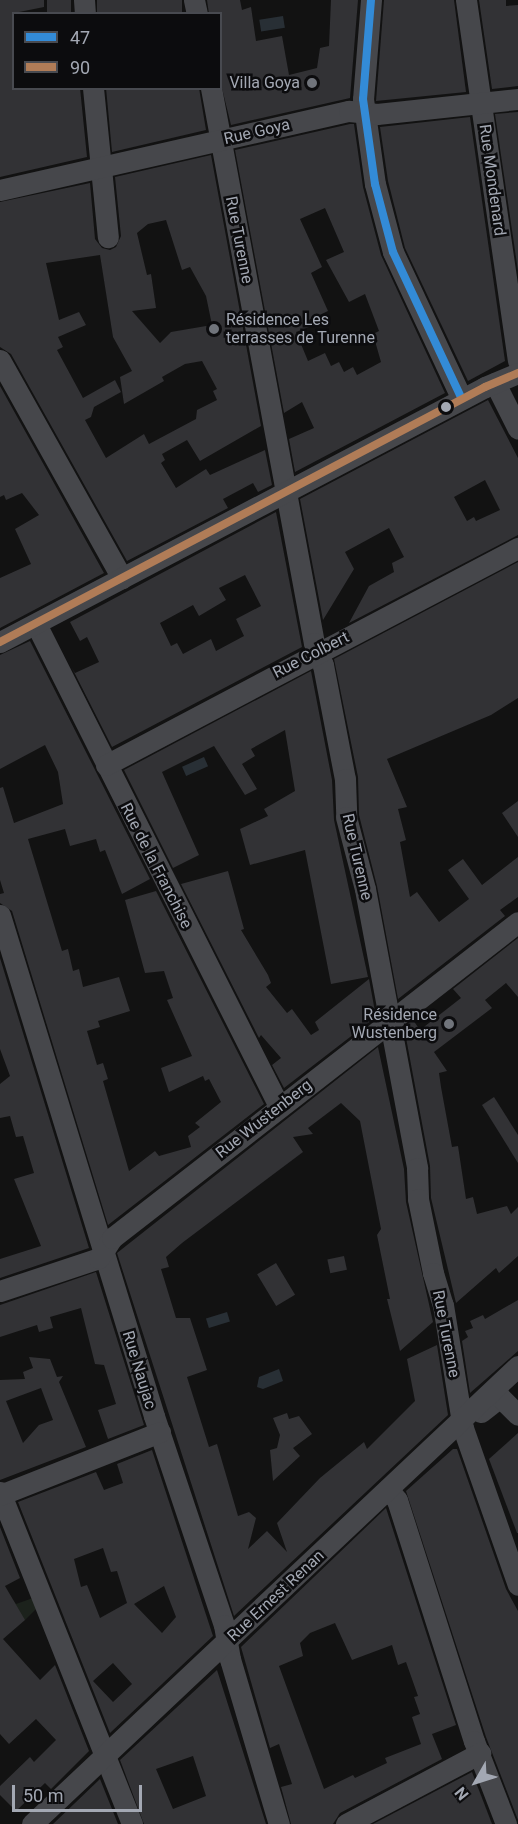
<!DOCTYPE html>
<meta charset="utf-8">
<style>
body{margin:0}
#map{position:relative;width:518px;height:1824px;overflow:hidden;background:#121212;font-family:Roboto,sans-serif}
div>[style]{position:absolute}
.green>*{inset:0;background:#1c221c}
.water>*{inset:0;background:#282f35;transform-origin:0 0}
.building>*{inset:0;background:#323235;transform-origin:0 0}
.minor>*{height:21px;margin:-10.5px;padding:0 10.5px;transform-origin:10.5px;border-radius:10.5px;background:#46474b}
.bus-1>*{height:8px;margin:-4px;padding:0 4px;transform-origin:4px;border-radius:4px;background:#338bd7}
.bus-2>*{height:8px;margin:-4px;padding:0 4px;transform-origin:4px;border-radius:4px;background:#b07c57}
.dots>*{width:16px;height:16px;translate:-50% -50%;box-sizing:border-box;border:3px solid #0c0c0e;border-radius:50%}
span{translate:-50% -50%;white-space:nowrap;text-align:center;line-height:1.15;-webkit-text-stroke:5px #0c0c0e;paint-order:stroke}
.poi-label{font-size:16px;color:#a3a8b3}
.right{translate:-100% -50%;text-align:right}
.left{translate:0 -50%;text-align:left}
.street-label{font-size:16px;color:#a3a8b3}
.legend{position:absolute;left:12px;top:12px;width:210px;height:78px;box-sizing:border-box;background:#0c0c0e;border:2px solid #484a50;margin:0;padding:8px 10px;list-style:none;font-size:18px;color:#a3a8b3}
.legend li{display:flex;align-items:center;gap:12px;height:30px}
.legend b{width:30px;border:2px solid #484a50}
.north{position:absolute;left:446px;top:1752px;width:60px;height:60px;-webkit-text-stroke:4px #0c0c0e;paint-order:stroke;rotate:231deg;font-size:16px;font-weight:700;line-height:24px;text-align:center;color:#a3a8b3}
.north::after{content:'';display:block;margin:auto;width:21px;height:27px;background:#a3a8b3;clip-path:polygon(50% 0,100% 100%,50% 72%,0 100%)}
.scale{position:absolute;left:12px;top:1785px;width:130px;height:27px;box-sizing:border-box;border:3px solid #a3a8b3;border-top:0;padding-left:8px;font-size:18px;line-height:21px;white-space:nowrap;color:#a3a8b3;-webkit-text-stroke:4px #0c0c0e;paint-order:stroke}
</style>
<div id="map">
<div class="green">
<div style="clip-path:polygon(33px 1598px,37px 1608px,25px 1620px,0 1607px,13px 1600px,16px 1604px)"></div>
</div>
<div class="water">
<div style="left:283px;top:16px;width:12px;height:24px;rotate:81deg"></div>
<div style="left:204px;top:757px;width:10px;height:24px;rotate:66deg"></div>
<div style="left:227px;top:1312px;width:10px;height:22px;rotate:73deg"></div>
<div style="clip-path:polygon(279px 1369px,283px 1381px,263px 1389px,257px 1387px,259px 1377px)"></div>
</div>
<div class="building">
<div style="clip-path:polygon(0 0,44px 0,44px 7px,14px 13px,14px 88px,80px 88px,87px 157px,0 177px)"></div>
<div style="left:47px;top:0;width:24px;height:14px"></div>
<div style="left:97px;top:0;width:85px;height:14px"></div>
<div style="clip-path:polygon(207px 0,240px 0,242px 10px,251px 7px,256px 41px,282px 36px,289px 75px,317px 68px,320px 48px,329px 46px,331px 0,358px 0,350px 98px,231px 125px,220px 80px,220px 14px,209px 14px)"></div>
<div style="clip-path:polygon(384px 0,454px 0,466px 92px,376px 101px)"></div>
<div style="clip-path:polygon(479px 0,506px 0,506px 6px,518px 5px,518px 86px,492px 89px)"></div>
<div style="clip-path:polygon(106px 88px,199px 88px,206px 130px,112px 152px)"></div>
<div style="clip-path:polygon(518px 112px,518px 271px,495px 114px)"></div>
<div style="clip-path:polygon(470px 117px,505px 361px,468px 381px,405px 248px,388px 181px,380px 127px)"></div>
<div style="clip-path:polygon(evenodd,350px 124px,354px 124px,363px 187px,381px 255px,445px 393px,295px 472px,289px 439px,314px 428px,302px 402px,284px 413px,235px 150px,350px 124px,325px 208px,344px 252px,326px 260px,349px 302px,365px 294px,379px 331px,373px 334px,381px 362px,357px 375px,353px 367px,344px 372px,339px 362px,331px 366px,325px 353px,308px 361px,296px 332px,312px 326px,309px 320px,328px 311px,311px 273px,322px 267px,300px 219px,325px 208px)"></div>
<div style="clip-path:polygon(evenodd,211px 155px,261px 426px,200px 461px,187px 440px,162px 454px,165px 460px,161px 463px,176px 488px,206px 469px,210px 475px,265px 450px,272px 485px,258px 492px,253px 483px,223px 499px,228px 508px,127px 561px,11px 354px,0 347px,0 202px,90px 183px,95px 239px,102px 248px,110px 250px,116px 247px,121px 236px,115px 177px,211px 155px,166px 220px,182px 270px,190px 267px,206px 296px,212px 325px,171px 332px,160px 343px,132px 311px,156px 308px,151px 274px,147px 275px,137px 233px,148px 224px,166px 220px,211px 155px,100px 255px,113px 337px,132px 371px,120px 377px,124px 404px,164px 381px,162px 377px,185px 364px,202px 361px,217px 389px,213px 391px,217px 400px,197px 410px,196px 419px,149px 444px,144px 434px,106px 458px,85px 420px,91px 417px,94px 407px,121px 392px,115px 380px,83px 398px,57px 350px,63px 347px,58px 337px,86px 325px,79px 312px,59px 320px,46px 263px,100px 255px)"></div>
<div style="clip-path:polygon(0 386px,104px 573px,0 628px,0 578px,31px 564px,15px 529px,39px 515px,22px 493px,6px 500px,4px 495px,0 497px)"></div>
<div style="clip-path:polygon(evenodd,488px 400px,518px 458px,518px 535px,349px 623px,369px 586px,394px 572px,392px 563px,404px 557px,389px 528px,345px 552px,354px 569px,323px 620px,300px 499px,488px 400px,485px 480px,500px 510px,476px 521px,474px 517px,467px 521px,454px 497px,485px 480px)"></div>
<div style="clip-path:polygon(evenodd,276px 512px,302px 647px,112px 747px,72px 668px,75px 673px,99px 662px,87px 637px,80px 641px,70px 622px,276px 512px,245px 575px,261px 606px,236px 619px,244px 636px,216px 651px,211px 639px,183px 654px,177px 643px,171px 646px,160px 623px,193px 605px,199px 616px,226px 600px,219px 588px,245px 575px)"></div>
<div style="clip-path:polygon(518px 562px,518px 698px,491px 715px,387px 759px,407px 807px,398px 809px,406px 840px,400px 842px,410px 897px,417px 892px,439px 922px,469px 899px,448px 870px,463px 859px,482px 885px,518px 857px,518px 897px,500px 910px,505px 916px,398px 999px,377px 886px,359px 815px,358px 777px,334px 659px)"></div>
<div style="clip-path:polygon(30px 641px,150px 879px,122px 894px,105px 850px,100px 852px,96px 839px,70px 846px,65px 829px,28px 839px,62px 951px,68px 949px,73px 971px,79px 969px,83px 987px,119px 977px,130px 1011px,98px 1021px,100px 1027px,87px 1031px,97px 1065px,103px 1063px,108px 1079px,103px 1081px,129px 1171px,155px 1151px,159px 1156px,191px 1147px,188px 1136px,200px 1127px,195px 1123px,221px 1102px,209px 1079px,205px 1081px,203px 1076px,169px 1092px,161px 1068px,192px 1056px,167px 1000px,173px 998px,164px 971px,145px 973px,125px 900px,156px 891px,264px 1104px,108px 1225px,12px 911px,0 903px,0 894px,4px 893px,0 880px,0 788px,3px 787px,14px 823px,63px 804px,58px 772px,45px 745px,0 769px,0 655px)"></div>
<div style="clip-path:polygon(311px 671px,332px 780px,334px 820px,368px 977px,331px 984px,305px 850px,250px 865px,240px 829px,268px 816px,264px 809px,295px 791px,285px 730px,251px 749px,255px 756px,242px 764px,257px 789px,245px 795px,214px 746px,162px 772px,199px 855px,173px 868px,124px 770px)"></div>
<div style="clip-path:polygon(518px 801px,518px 837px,502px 813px)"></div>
<div style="clip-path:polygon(228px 871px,244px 929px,241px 930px,268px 975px,271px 983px,266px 987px,287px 1013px,292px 1009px,311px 1035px,319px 1030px,315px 1022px,369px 979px,376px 1017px,284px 1088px,272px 1065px,281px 1058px,261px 1035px,259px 1038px,181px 884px)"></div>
<div style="clip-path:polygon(518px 938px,518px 997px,506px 983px,485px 1000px,492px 1008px,434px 1052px,447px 1071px,439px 1073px,441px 1087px,452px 1147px,458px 1146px,466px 1199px,473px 1197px,477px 1214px,507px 1206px,511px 1214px,518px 1207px,518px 1256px,499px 1273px,496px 1268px,456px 1303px,431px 1198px,430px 1166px,404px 1027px,413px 1020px,420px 1030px,461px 998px,453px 989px)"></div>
<div style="clip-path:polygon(0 958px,89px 1248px,0 1278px,0 1259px,41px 1246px,14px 1179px,34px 1173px,23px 1136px,16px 1137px,10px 1116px,0 1118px,0 1084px,10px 1076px,0 1049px)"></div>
<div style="clip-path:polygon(378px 1047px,404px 1169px,406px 1202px,433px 1322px,400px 1351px,387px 1299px,390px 1299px,377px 1235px,381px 1229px,360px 1121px,341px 1103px,308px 1128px,313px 1134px,293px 1137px,303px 1152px,182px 1243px,166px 1257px,169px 1267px,161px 1269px,176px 1318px,190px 1318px,207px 1370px,187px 1377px,209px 1447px,217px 1444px,238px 1516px,249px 1512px,256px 1518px,248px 1549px,267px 1531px,287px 1552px,277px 1523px,320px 1478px,364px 1442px,367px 1449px,415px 1401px,407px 1359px,437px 1345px,448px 1415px,234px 1616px,117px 1253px)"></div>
<div style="clip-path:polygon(494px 1097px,518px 1135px,518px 1163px,482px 1105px)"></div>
<div style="left:344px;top:1256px;width:14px;height:17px;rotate:78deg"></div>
<div style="left:276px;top:1263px;width:37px;height:22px;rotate:59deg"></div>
<div style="clip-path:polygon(96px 1272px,144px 1425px,108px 1439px,98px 1410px,116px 1404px,104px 1365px,95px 1364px,81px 1308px,50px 1317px,53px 1328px,39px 1332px,37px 1325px,0 1337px,0 1305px)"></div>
<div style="clip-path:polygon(518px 1300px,518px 1351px,470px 1393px,462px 1341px,468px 1337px,465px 1331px,473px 1328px,470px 1321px,483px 1315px,485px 1319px)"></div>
<div style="clip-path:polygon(evenodd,29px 1357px,50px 1359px,57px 1377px,63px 1376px,59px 1382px,86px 1447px,0 1480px,0 1380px,25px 1379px,23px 1372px,33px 1368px,29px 1357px,41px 1388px,53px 1420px,39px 1425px,23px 1443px,6px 1401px,41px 1388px)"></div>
<div style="clip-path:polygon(287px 1413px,289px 1419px,299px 1416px,312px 1434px,293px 1448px,300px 1456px,273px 1481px,270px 1450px,277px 1448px,280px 1435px,273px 1418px)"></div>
<div style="clip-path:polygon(518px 1433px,518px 1533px,517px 1533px,489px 1459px)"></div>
<div style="clip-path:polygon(453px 1449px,457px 1449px,506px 1589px,518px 1611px,518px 1820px,486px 1737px,406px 1491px)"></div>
<div style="clip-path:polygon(evenodd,152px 1450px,213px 1636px,110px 1733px,18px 1502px,96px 1472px,104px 1490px,123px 1483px,117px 1464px,152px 1450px,103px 1548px,111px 1572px,117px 1571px,127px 1603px,100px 1618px,87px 1585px,81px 1587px,74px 1559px,103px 1548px,152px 1450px,164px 1586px,176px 1617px,162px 1633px,134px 1604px,164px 1586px,152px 1450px,113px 1663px,132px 1684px,113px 1702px,93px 1681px,113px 1663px)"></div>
<div style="clip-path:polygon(evenodd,386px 1508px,456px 1725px,432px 1734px,442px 1759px,340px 1813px,333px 1824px,291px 1824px,281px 1787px,292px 1784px,279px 1744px,270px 1748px,241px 1647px,386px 1508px,335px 1623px,352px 1660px,392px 1645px,398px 1665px,406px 1662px,418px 1696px,414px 1697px,420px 1714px,412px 1717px,421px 1744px,385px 1758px,387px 1763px,355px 1778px,353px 1775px,324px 1789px,279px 1666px,303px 1656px,300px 1643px,310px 1633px,335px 1623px)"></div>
<div style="clip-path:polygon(0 1527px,20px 1578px,5px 1586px,25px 1620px,3px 1639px,40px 1680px,55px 1665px,89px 1751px,51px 1789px,45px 1783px,16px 1811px,0 1795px,0 1786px,30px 1757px,34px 1762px,56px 1740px,36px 1719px,9px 1744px,0 1734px)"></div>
<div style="clip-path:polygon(evenodd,217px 1670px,266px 1824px,144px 1824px,120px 1760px,217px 1670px,193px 1756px,206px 1796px,173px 1809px,156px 1769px,193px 1756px)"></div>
<div style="clip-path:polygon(472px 1772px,492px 1824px,373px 1824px)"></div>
<div style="clip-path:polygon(100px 1779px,118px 1824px,53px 1824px,75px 1803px)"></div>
</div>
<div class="minor">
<div style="left:84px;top:0;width:14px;rotate:86deg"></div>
<div style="left:194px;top:0;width:14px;rotate:78deg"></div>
<div style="left:371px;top:0;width:99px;rotate:94.6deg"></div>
<div style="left:363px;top:99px;width:86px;rotate:82deg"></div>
<div style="left:375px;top:184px;width:70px;rotate:75.2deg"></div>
<div style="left:393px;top:252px;width:162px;rotate:64.9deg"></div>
<div style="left:466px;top:0;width:364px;rotate:81.8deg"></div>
<div style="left:93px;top:88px;width:150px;rotate:84.3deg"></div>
<div style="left:211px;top:88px;width:564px;rotate:79.49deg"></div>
<div style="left:314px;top:643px;width:24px;rotate:68deg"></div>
<div style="left:323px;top:665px;width:116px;rotate:79.1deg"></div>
<div style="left:345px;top:779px;width:38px;rotate:88deg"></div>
<div style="left:346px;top:817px;width:74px;rotate:75.2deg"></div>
<div style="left:365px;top:889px;width:284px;rotate:79.4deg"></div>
<div style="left:417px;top:1168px;width:31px;rotate:88deg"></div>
<div style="left:418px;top:1199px;width:76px;rotate:78.5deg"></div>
<div style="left:433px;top:1273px;width:34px;rotate:73deg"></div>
<div style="left:443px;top:1305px;width:125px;rotate:80.8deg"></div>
<div style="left:463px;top:1428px;width:166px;rotate:70.7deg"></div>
<div style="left:0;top:190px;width:358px;rotate:-12.8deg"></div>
<div style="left:349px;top:111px;width:28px;rotate:6deg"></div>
<div style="left:377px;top:114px;width:142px;rotate:-6.1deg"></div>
<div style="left:0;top:360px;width:250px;rotate:60.8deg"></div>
<div style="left:495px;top:383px;width:51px;rotate:63.4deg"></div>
<div style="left:36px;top:624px;width:540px;rotate:63.25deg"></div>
<div style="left:0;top:642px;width:548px;rotate:-27.73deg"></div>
<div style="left:485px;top:387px;width:36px;rotate:-23deg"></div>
<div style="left:106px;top:765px;width:466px;rotate:-27.8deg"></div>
<div style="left:0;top:915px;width:524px;rotate:72.91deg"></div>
<div style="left:154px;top:1416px;width:220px;rotate:71.5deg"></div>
<div style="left:224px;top:1625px;width:35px;rotate:80deg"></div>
<div style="left:230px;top:1659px;width:172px;rotate:73.5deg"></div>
<div style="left:0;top:1291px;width:104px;rotate:-18.4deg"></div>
<div style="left:99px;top:1258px;width:24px;rotate:-57deg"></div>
<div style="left:112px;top:1238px;width:514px;rotate:-37.89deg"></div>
<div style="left:481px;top:1412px;width:24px;rotate:-38deg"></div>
<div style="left:500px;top:1397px;width:25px;rotate:45deg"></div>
<div style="left:388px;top:1489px;width:14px;rotate:51deg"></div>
<div style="left:397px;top:1500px;width:253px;rotate:72.3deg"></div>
<div style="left:474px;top:1741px;width:89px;rotate:68.9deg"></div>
<div style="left:0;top:1492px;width:357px;rotate:68.3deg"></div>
<div style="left:0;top:1495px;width:172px;rotate:-21.5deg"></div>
<div style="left:32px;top:1824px;width:668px;rotate:-43.3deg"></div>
<div style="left:346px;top:1824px;width:152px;rotate:-27.9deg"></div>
</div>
<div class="bus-1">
<div style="left:371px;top:0;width:99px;rotate:94.6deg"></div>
<div style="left:363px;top:99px;width:86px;rotate:82deg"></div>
<div style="left:375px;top:184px;width:70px;rotate:75.2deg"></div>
<div style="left:393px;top:252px;width:162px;rotate:64.9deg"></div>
</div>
<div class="bus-2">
<div style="left:0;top:642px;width:548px;rotate:-27.73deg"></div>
<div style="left:485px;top:387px;width:36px;rotate:-23deg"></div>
</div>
<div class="dots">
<div style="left:312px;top:83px;background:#70747b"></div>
<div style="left:214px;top:329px;background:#70747b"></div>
<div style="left:446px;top:407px;background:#a3a8b3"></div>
<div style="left:449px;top:1024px;background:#70747b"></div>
</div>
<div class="poi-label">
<span class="right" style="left:300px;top:83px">Villa Goya</span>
<span class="left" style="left:226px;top:329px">Résidence Les<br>terrasses de Turenne</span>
<span class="right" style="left:437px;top:1024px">Résidence<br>Wustenberg</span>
</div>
<div class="street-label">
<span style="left:257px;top:132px;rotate:-13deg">Rue Goya</span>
<span style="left:492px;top:180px;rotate:82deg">Rue Mondenard</span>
<span style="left:239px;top:240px;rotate:79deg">Rue Turenne</span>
<span style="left:311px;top:655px;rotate:-27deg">Rue Colbert</span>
<span style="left:357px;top:857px;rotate:77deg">Rue Turenne</span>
<span style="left:156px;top:866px;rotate:63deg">Rue de la Franchise</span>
<span style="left:264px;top:1119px;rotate:-38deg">Rue Wustenberg</span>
<span style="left:446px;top:1334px;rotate:79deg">Rue Turenne</span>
<span style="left:139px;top:1370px;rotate:73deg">Rue Naujac</span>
<span style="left:276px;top:1596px;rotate:-43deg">Rue Ernest Renan</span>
</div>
<ul class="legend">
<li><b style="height:8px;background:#338bd7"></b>47</li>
<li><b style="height:8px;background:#b07c57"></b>90</li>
</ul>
<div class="north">N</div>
<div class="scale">50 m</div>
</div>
